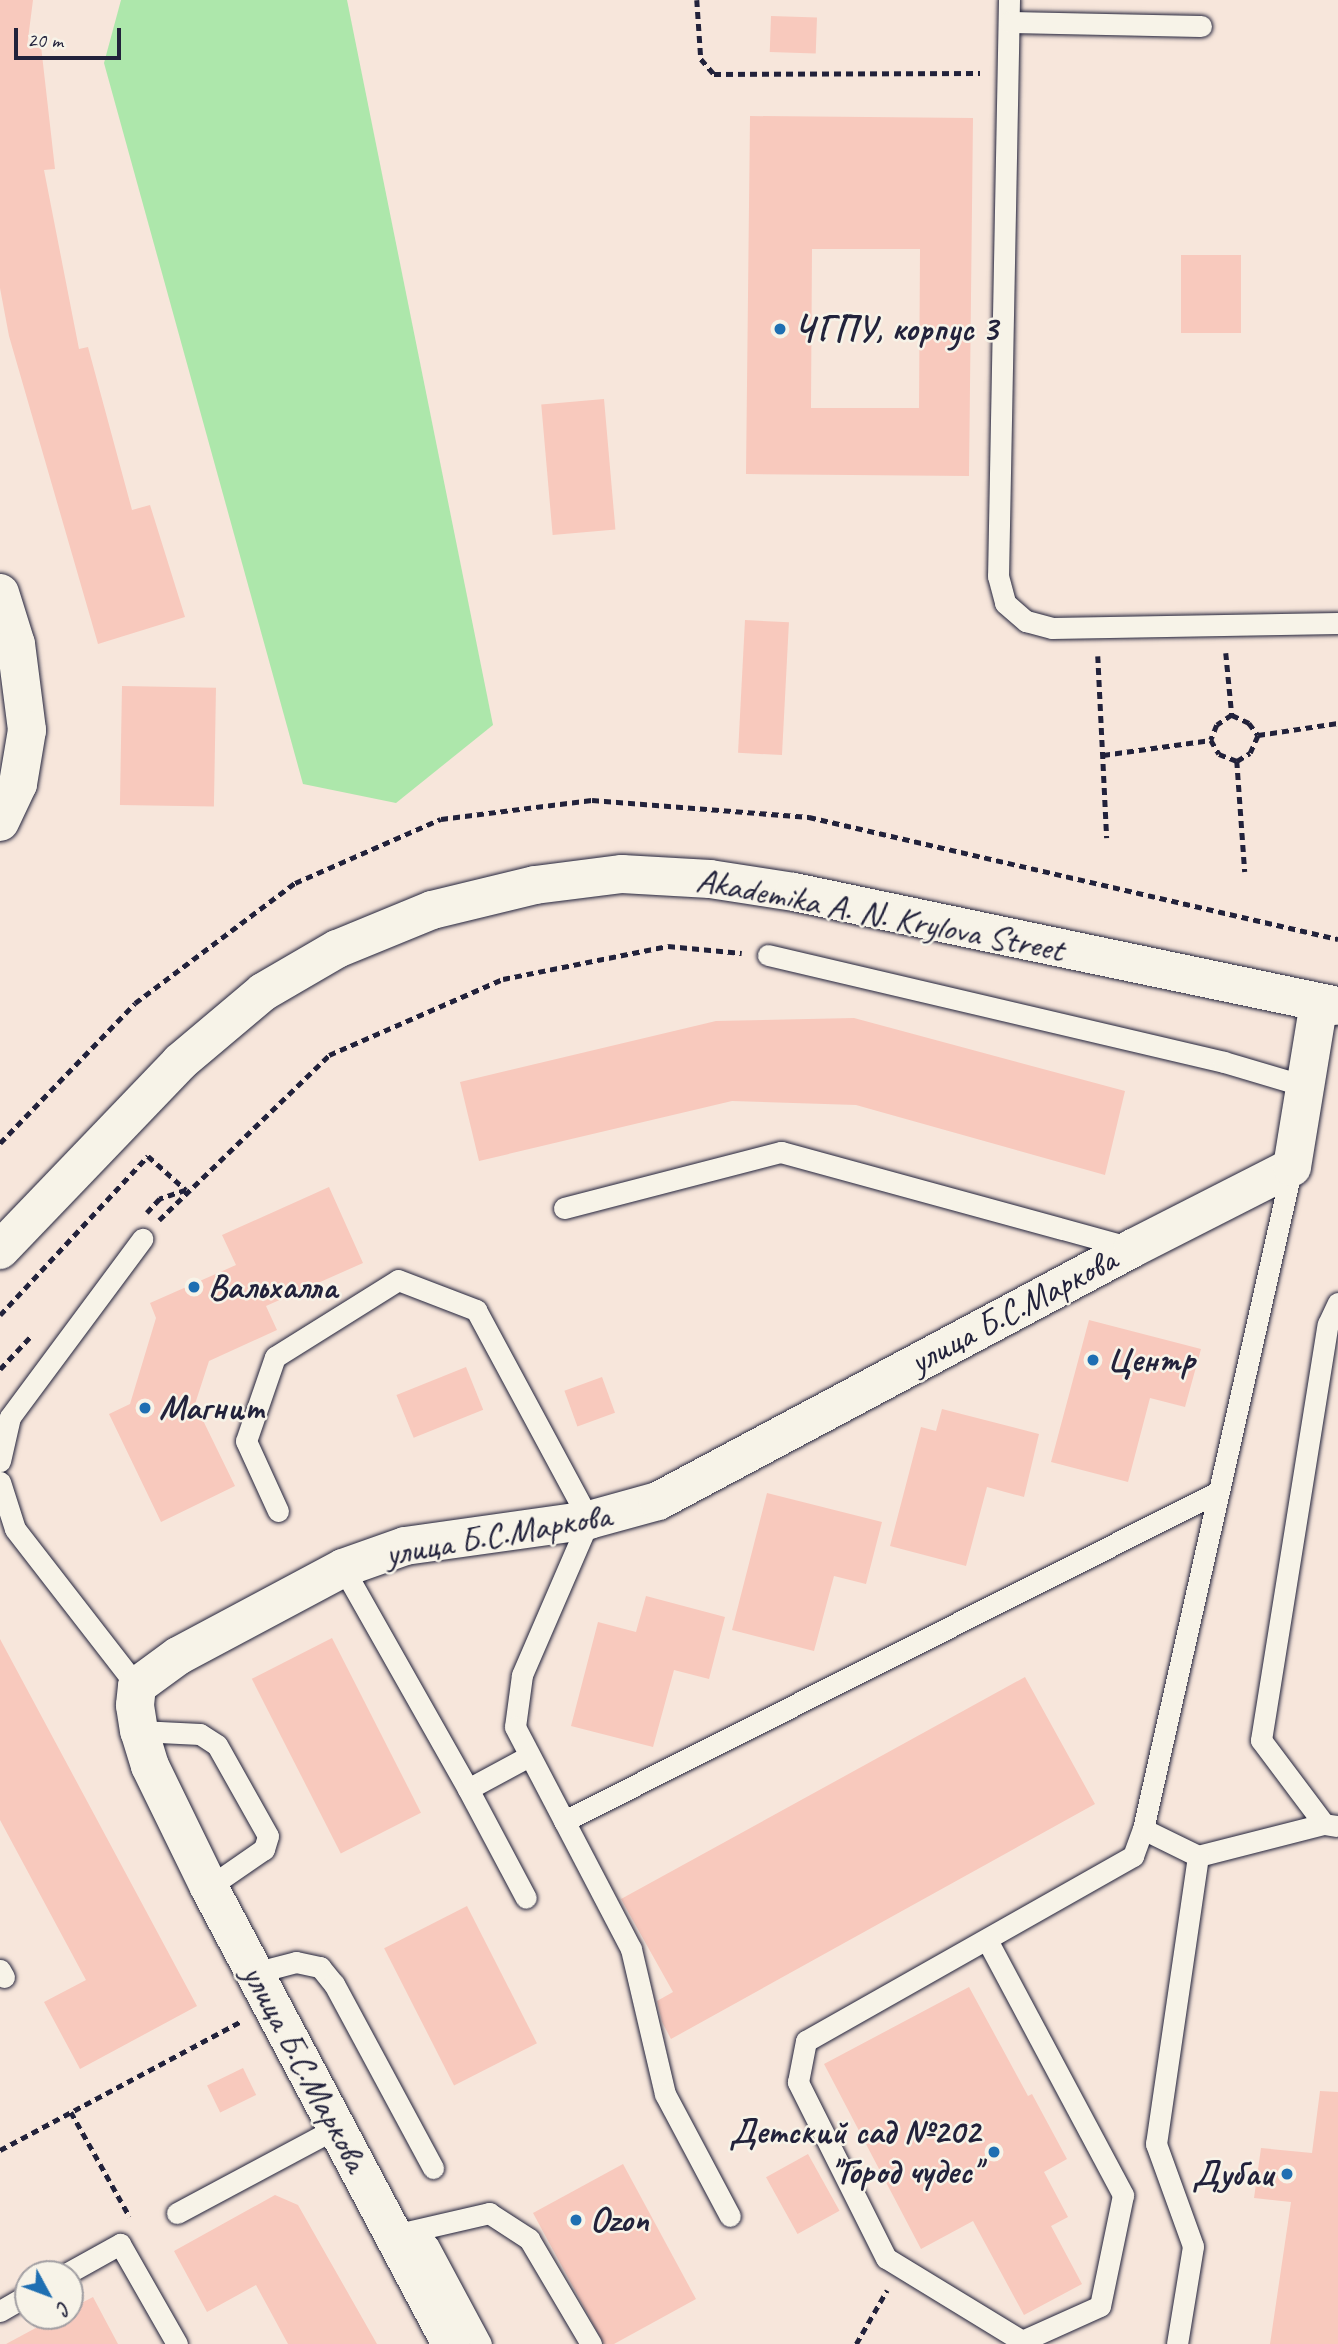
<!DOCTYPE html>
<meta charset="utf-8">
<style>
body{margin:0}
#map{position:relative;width:1338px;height:2344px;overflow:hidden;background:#f7e6db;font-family:Caveat,sans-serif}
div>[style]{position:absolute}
.green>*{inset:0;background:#ade7ab}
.building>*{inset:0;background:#f8c9bd;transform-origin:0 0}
.path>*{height:4.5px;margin-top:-2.25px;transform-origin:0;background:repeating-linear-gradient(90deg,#22223b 0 7px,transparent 0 12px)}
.roads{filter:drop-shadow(0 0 2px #22223b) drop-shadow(0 0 2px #22223b)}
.service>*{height:21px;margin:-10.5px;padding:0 10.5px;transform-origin:10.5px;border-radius:10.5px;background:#f7f3e8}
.minor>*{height:38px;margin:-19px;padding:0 19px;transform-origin:19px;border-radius:19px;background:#f7f3e8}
.secondary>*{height:38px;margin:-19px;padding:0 19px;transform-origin:19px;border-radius:19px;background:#f7f3e8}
.dots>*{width:19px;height:19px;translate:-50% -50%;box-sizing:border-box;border:4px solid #f7f3e8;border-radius:50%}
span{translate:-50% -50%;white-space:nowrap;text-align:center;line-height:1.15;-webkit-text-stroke:5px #f7f3e8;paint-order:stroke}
.poi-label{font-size:35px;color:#22223b;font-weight:700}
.left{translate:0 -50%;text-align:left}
.right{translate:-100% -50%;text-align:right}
.street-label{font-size:35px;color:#22223b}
.north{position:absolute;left:14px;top:2260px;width:70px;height:70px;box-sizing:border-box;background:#f7f3e8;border:2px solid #a29fa3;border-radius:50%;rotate:131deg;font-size:19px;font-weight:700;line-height:28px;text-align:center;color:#22223b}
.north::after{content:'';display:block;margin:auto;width:24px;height:32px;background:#1f6fb2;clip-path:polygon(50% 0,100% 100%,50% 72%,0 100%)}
.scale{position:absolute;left:14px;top:28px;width:107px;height:32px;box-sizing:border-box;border:4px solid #22223b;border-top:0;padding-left:9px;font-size:21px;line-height:24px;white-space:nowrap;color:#22223b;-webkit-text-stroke:5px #f7f3e8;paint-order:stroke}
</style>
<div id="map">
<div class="green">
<div style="clip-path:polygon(121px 0,347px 0,493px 725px,396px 803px,303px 784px,104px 63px)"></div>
</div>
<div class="building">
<div style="clip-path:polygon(0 0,33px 0,27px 47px,41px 46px,55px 169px,44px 170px,79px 349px,88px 347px,132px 510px,150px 505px,185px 617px,98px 644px,9px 336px,0 288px)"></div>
<div style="left:771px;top:16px;width:46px;height:36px;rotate:2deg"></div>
<div style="clip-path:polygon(evenodd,750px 116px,973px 118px,969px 476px,746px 474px,750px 116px,812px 249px,920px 249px,919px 408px,811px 408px,812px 249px)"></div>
<div style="left:1181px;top:255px;width:60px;height:78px"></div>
<div style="left:604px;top:399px;width:131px;height:63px;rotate:85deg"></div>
<div style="left:745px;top:620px;width:44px;height:133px;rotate:3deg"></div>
<div style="left:122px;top:686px;width:94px;height:119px;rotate:1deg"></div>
<div style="clip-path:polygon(854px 1018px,1125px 1091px,1105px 1175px,856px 1105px,732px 1101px,479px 1161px,460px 1082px,716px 1021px)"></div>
<div style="clip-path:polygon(329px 1187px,363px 1263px,266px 1306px,277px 1330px,209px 1361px,195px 1404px,235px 1486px,161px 1522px,109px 1414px,130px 1404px,156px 1318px,150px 1303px,236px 1265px,222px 1235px)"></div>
<div style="clip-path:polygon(1089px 1320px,1201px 1349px,1185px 1407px,1150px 1398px,1128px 1482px,1051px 1462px)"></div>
<div style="left:466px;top:1367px;width:46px;height:75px;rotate:68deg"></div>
<div style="left:602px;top:1377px;width:38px;height:40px;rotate:70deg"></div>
<div style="clip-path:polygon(942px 1409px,1039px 1434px,1024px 1497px,987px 1487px,966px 1566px,890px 1546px,921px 1427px,936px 1431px)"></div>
<div style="clip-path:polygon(767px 1493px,882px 1522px,866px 1584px,834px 1576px,814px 1651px,732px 1630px)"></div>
<div style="clip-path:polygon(646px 1596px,725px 1617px,709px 1679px,674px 1670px,653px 1747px,571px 1726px,598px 1622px,636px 1632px)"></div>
<div style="left:332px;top:1638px;width:196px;height:90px;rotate:63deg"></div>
<div style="clip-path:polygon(0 1639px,197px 2006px,80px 2069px,44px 2002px,86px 1980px,0 1820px)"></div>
<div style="clip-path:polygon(1025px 1677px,1095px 1804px,671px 2039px,662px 2022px,657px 2001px,673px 1992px,621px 1899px)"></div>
<div style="left:467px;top:1906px;width:154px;height:93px;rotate:63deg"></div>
<div style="clip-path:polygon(969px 1987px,1028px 2096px,1032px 2094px,1067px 2159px,1044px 2172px,1068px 2217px,1051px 2226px,1082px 2284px,1024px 2315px,973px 2221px,921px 2249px,824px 2064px)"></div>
<div style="left:243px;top:2068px;width:30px;height:40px;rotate:64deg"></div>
<div style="clip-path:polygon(1320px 2091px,1338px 2092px,1338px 2344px,1270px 2344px,1291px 2202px,1254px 2198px,1261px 2148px,1312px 2153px)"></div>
<div style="left:808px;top:2154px;width:65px;height:48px;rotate:61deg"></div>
<div style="clip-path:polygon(623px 2164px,696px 2299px,614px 2344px,604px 2344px,533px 2213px)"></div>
<div style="clip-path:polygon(275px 2195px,298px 2205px,377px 2344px,288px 2344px,256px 2285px,207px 2312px,174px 2251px)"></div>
<div style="clip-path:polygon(93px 2297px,118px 2344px,6px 2344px,58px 2316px,70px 2316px,70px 2309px)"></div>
</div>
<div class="path">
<div style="left:697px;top:0;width:59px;rotate:86.1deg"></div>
<div style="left:701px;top:59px;width:20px;rotate:49deg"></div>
<div style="left:714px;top:74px;width:266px;rotate:-0.2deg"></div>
<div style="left:1226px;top:653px;width:62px;rotate:84.5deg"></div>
<div style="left:1232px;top:715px;width:19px;rotate:25deg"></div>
<div style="left:1249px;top:723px;width:15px;rotate:53deg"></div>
<div style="left:1258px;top:735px;width:81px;rotate:-8.5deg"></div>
<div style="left:1098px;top:656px;width:182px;rotate:87.2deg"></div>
<div style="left:1232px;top:715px;width:18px;rotate:146deg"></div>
<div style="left:1217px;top:725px;width:16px;rotate:112deg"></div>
<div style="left:1211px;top:740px;width:16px;rotate:60deg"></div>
<div style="left:1219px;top:754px;width:19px;rotate:21deg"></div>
<div style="left:1237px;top:761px;width:15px;rotate:-32deg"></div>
<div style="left:1250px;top:753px;width:20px;rotate:-66deg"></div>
<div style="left:1103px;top:755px;width:109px;rotate:-7.9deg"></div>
<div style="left:1237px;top:761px;width:111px;rotate:85.9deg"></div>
<div style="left:0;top:1143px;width:194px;rotate:-46deg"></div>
<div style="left:135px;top:1003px;width:200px;rotate:-36.9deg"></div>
<div style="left:295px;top:883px;width:159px;rotate:-23.7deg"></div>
<div style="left:441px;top:819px;width:152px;rotate:-7.2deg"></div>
<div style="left:592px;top:800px;width:218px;rotate:4.5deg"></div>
<div style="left:809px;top:817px;width:543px;rotate:12.99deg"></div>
<div style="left:159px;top:1220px;width:237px;rotate:-44.1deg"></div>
<div style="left:329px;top:1055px;width:190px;rotate:-23.6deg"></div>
<div style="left:503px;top:979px;width:168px;rotate:-11.3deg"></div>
<div style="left:668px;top:946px;width:74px;rotate:5.4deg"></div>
<div style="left:0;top:1315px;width:217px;rotate:-47.1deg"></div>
<div style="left:148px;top:1156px;width:51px;rotate:41.8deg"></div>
<div style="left:186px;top:1190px;width:28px;rotate:161deg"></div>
<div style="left:160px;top:1199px;width:19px;rotate:133deg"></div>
<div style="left:0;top:1369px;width:45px;rotate:-46.8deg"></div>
<div style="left:71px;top:2112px;width:120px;rotate:60.7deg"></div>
<div style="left:0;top:2150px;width:272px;rotate:-28.1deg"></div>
<div style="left:856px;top:2344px;width:62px;rotate:-60.1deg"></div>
</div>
<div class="roads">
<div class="service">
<div style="left:1009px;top:0;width:576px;rotate:91.09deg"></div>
<div style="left:998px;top:576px;width:28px;rotate:75deg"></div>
<div style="left:1005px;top:603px;width:28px;rotate:41deg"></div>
<div style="left:1026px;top:621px;width:27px;rotate:15deg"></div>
<div style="left:1052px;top:628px;width:286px;rotate:-1deg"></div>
<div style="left:1010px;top:22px;width:191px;rotate:1.2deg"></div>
<div style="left:768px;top:955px;width:468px;rotate:13.2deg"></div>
<div style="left:1224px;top:1062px;width:84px;rotate:16.5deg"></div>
<div style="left:564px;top:1208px;width:224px;rotate:-14.5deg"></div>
<div style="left:781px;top:1152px;width:365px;rotate:15.3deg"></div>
<div style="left:0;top:1461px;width:45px;rotate:-77.2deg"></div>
<div style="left:10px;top:1417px;width:222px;rotate:-53.4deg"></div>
<div style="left:0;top:1482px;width:49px;rotate:72.3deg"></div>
<div style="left:15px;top:1529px;width:199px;rotate:52.2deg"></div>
<div style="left:278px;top:1511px;width:77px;rotate:-114.6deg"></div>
<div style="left:246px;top:1441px;width:89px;rotate:-71deg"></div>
<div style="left:275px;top:1357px;width:145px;rotate:-32deg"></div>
<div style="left:398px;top:1280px;width:84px;rotate:21deg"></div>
<div style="left:476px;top:1310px;width:238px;rotate:61.7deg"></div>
<div style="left:589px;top:1520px;width:169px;rotate:113.4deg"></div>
<div style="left:522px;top:1675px;width:52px;rotate:97.7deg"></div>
<div style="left:515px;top:1727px;width:250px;rotate:62.4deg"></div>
<div style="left:631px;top:1949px;width:149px;rotate:76.8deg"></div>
<div style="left:665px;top:2094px;width:138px;rotate:62deg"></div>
<div style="left:343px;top:1568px;width:254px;rotate:60.5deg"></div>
<div style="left:468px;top:1789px;width:69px;rotate:-28.4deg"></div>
<div style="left:139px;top:1731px;width:61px;rotate:2.8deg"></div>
<div style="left:200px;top:1734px;width:20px;rotate:33deg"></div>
<div style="left:217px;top:1745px;width:104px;rotate:60.7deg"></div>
<div style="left:268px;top:1836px;width:14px;rotate:107deg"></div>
<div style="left:264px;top:1849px;width:67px;rotate:145.4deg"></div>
<div style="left:468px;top:1789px;width:123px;rotate:62deg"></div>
<div style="left:564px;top:1821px;width:732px;rotate:-26.71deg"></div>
<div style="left:1324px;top:1824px;width:105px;rotate:-126.9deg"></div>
<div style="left:1261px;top:1740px;width:421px;rotate:-80.9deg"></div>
<div style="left:1328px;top:1324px;width:23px;rotate:-65deg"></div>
<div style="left:1198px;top:1856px;width:130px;rotate:-14.3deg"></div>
<div style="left:1324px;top:1824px;width:12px;rotate:9deg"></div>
<div style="left:987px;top:1940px;width:289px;rotate:61.9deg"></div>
<div style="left:1123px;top:2195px;width:113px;rotate:101.7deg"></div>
<div style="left:1100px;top:2306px;width:85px;rotate:155.8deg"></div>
<div style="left:1022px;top:2341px;width:159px;rotate:-148.6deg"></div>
<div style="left:886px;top:2258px;width:197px;rotate:-116.6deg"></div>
<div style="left:798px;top:2082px;width:42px;rotate:-79deg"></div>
<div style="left:806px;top:2041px;width:376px;rotate:-29.5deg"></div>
<div style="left:1133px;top:1856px;width:29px;rotate:-70deg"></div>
<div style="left:0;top:1970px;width:8px;rotate:60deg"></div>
<div style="left:254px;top:1973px;width:43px;rotate:-14.7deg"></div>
<div style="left:296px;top:1962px;width:25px;rotate:12deg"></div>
<div style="left:320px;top:1967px;width:22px;rotate:51deg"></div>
<div style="left:334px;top:1984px;width:209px;rotate:61.7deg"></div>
<div style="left:177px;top:2213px;width:180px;rotate:-28.1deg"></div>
<div style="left:394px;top:2235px;width:98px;rotate:-13deg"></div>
<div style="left:489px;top:2213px;width:48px;rotate:33deg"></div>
<div style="left:529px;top:2239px;width:122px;rotate:59.4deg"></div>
<div style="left:396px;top:2236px;width:33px;rotate:16deg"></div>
<div style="left:428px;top:2245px;width:112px;rotate:61.8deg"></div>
<div style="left:66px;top:2274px;width:62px;rotate:-29.1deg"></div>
<div style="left:120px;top:2244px;width:115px;rotate:60.3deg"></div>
<div style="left:0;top:2311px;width:32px;rotate:-30deg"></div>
<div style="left:1177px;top:2344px;width:99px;rotate:-80.7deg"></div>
<div style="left:1193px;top:2246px;width:109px;rotate:-109.9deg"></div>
<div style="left:1156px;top:2144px;width:291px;rotate:-81.7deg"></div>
<div style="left:1198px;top:1856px;width:61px;rotate:-153.9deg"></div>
<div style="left:1143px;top:1829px;width:679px;rotate:-77.32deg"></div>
</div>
<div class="minor">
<div style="left:0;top:593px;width:53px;rotate:72.6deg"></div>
<div style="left:16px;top:644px;width:87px;rotate:82.7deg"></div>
<div style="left:27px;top:730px;width:55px;rotate:99.5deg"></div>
<div style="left:18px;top:784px;width:42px;rotate:115.3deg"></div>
<div style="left:451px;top:2344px;width:517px;rotate:-117.9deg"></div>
<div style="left:209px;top:1887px;width:135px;rotate:-116deg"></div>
<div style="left:150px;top:1766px;width:37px;rotate:-107deg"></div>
<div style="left:139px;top:1731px;width:26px;rotate:-99deg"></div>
<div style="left:135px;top:1705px;width:19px;rotate:-84deg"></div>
<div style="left:137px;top:1686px;width:51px;rotate:-36.2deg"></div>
<div style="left:178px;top:1656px;width:187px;rotate:-28.1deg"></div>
<div style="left:343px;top:1568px;width:66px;rotate:-19.5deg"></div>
<div style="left:405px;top:1546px;width:186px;rotate:-8deg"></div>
<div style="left:589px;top:1520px;width:72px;rotate:-15.4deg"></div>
<div style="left:658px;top:1501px;width:538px;rotate:-28.04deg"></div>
<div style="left:1133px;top:1248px;width:178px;rotate:-27deg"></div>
<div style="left:1292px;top:1167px;width:166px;rotate:-80.7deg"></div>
</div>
<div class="secondary">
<div style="left:0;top:1250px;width:260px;rotate:-46.2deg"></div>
<div style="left:180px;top:1062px;width:109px;rotate:-40.1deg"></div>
<div style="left:263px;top:992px;width:86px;rotate:-30.2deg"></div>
<div style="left:337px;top:949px;width:103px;rotate:-22.3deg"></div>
<div style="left:432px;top:910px;width:106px;rotate:-13.6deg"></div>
<div style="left:535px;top:885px;width:88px;rotate:-7.2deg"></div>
<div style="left:622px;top:874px;width:88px;rotate:3.3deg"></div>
<div style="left:710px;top:879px;width:85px;rotate:8.8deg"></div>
<div style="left:794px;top:892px;width:556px;rotate:11.84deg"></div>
</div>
</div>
<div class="dots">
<div style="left:780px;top:329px;background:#1f6fb2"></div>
<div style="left:194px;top:1287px;background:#1f6fb2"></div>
<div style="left:1093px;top:1360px;background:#1f6fb2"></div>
<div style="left:145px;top:1408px;background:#1f6fb2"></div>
<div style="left:994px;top:2152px;background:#1f6fb2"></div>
<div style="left:1287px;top:2174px;background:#1f6fb2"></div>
<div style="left:576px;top:2220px;background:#1f6fb2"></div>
</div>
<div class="poi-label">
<span class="left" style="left:794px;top:329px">ЧГПУ, корпус 3</span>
<span class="left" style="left:208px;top:1287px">Вальхалла</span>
<span class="left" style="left:1107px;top:1360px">Центр</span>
<span class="left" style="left:159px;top:1408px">Магнит</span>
<span class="right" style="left:980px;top:2152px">Детский сад №202<br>"Город чудес"</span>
<span class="right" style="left:1273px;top:2174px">Дубаи</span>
<span class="left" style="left:590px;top:2220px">Ozon</span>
</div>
<div class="street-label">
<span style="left:880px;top:915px;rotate:11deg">Akademika A. N. Krylova Street</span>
<span style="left:1013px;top:1311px;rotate:-28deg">улица Б.С.Маркова</span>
<span style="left:498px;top:1535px;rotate:-10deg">улица Б.С.Маркова</span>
<span style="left:305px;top:2068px;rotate:62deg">улица Б.С.Маркова</span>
</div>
<div class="north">С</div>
<div class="scale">20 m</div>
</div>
